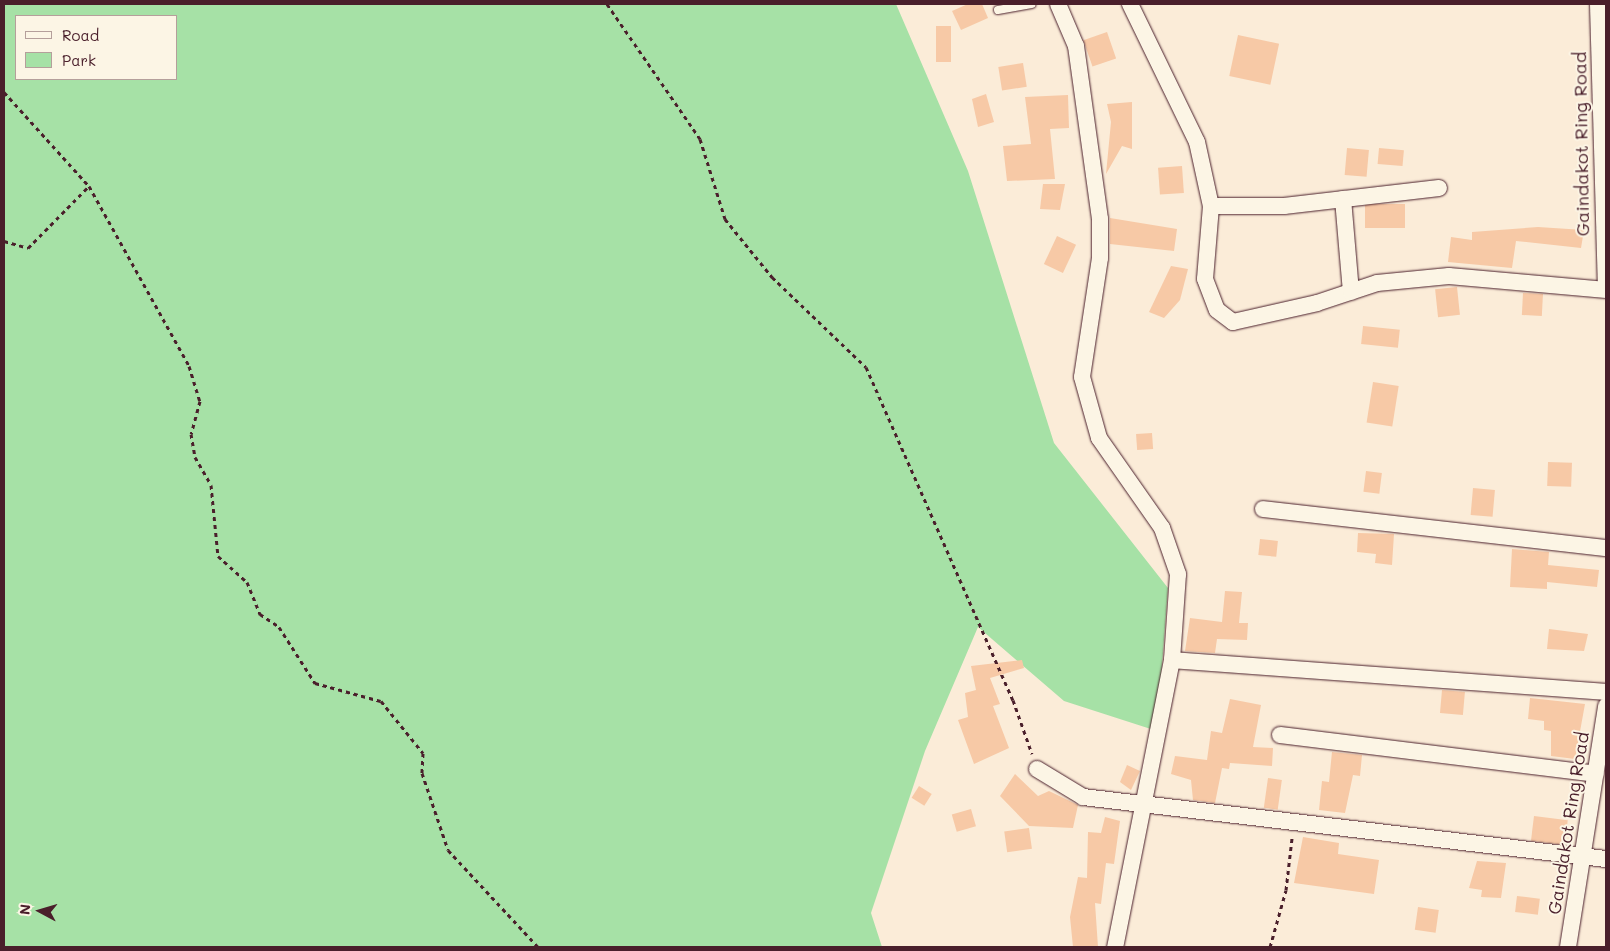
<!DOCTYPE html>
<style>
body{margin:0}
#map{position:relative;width:1610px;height:951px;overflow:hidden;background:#fbecd8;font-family:Mali,sans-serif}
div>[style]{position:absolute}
.green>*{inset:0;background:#a6e1a6}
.building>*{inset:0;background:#f7c9a6;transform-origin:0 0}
.path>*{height:3px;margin-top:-1.5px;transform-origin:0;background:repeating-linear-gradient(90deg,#4a1f2b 0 4px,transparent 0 8px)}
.roads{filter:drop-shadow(0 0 1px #4a1f2b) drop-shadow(0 0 1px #4a1f2b)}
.lane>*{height:8px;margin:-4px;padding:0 4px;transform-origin:4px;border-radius:4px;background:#fcf5e5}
.street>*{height:16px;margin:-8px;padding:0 8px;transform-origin:8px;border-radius:8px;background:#fcf5e5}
span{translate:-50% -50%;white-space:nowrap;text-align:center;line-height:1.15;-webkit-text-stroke:4px #fcf5e5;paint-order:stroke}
.street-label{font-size:18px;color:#4a1f2b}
.frame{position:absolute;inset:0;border:5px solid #4a1f2b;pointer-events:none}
.legend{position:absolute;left:15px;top:15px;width:162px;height:65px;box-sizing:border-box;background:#fcf5e5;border:1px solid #b59f9b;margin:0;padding:6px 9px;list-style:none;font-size:15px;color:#4a1f2b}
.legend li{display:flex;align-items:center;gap:10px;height:25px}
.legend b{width:25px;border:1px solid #b59f9b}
.north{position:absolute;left:15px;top:886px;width:50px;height:50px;-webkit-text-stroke:4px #fcf5e5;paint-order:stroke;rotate:276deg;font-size:14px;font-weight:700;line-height:20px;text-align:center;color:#4a1f2b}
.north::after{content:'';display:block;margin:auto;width:18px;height:22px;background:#4a1f2b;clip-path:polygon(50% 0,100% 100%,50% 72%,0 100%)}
</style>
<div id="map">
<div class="green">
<div style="clip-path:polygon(evenodd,4px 4px,896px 4px,968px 171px,1054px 443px,1168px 588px,1157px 731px,1064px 701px,978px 627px,925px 751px,871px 913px,882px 947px,4px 947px,4px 4px,16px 16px,176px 16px,176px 79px,16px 79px,16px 16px)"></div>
</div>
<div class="building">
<div style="clip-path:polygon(968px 4px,982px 4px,988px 18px,961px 30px,952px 11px)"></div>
<div style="left:936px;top:26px;width:15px;height:36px"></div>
<div style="left:1107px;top:32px;width:28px;height:25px;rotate:71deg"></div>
<div style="left:1238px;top:35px;width:42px;height:42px;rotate:12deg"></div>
<div style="left:1023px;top:63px;width:24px;height:25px;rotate:81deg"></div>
<div style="clip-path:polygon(986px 94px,994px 122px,978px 127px,972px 99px)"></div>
<div style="clip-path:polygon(1068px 95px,1069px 128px,1050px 129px,1055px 179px,1007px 181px,1003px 146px,1031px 144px,1025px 97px)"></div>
<div style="clip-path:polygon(1132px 102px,1132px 149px,1122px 146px,1106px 174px,1111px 122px,1107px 104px)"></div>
<div style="left:1347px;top:148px;width:22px;height:27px;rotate:5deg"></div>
<div style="left:1379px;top:148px;width:25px;height:16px;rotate:5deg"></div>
<div style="left:1182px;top:166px;width:27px;height:24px;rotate:86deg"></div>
<div style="clip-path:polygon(1043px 184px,1065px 184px,1060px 210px,1040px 209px)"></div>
<div style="left:1405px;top:204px;width:24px;height:40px;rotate:90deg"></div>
<div style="clip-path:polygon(1110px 218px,1177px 229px,1174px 251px,1110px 244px)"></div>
<div style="clip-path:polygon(1538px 227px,1584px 230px,1581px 248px,1516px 241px,1512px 268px,1448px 262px,1451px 237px,1472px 240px,1472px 232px)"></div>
<div style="left:1057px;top:236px;width:21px;height:31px;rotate:25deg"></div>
<div style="clip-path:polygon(1171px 266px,1188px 269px,1180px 300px,1164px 318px,1149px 312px)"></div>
<div style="left:1457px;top:287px;width:28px;height:22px;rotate:84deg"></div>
<div style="left:1523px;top:293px;width:20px;height:22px;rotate:3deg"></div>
<div style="left:1363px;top:326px;width:37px;height:18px;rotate:6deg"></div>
<div style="left:1373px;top:382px;width:26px;height:41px;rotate:9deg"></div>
<div style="left:1152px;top:433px;width:16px;height:16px;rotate:86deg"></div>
<div style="left:1548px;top:462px;width:24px;height:24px;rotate:2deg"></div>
<div style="left:1366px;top:471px;width:16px;height:21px;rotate:7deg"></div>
<div style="left:1473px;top:488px;width:22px;height:27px;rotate:5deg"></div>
<div style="clip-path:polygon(1358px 533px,1394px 534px,1392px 565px,1375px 563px,1376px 554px,1357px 552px)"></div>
<div style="left:1260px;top:539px;width:18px;height:16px;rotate:6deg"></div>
<div style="clip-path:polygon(1512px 549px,1549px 552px,1548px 565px,1599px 570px,1597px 587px,1547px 582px,1547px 589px,1510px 587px)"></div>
<div style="clip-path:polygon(1225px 591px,1242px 592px,1239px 623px,1248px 623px,1247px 640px,1217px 639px,1215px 653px,1185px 651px,1190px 618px,1222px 622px)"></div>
<div style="clip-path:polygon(1549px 629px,1588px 634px,1584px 651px,1547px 649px)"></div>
<div style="clip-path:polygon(1022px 660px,1024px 668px,990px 678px,1000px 704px,993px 706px,1009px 748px,974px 764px,958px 720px,968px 717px,965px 693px,976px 690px,971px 666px)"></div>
<div style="left:1442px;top:690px;width:23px;height:23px;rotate:5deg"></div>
<div style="clip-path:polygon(1530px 698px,1585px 704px,1575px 759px,1551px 756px,1551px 731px,1544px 730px,1544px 721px,1528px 719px)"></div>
<div style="clip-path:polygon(1230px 699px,1261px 705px,1253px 747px,1273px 748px,1272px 766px,1230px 763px,1229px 769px,1222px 768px,1215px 803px,1193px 800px,1191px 780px,1171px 774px,1175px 756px,1207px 760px,1211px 731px,1222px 733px)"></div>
<div style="clip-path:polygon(1332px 752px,1362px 755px,1360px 776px,1353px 775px,1345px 813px,1319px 810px,1322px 781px,1329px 782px)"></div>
<div style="clip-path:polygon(1127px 765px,1140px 771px,1131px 790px,1120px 782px)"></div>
<div style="clip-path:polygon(1015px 774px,1038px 796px,1049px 791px,1078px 805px,1073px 828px,1029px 826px,1000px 796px)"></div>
<div style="left:1268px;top:778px;width:14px;height:30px;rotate:8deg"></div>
<div style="left:919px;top:786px;width:15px;height:14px;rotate:32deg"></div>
<div style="left:971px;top:809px;width:18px;height:20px;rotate:74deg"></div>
<div style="left:1534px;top:816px;width:34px;height:25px;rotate:7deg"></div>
<div style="clip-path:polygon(1105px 817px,1120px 821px,1114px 864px,1106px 863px,1101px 904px,1095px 903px,1098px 947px,1073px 947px,1070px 917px,1078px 877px,1087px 878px,1088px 832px,1101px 833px)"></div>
<div style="left:1029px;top:828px;width:21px;height:25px;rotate:82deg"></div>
<div style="clip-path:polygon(1303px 837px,1339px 843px,1338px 854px,1379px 860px,1374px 894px,1294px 883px)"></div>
<div style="clip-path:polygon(1477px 861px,1506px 863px,1501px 898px,1481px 897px,1482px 890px,1469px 888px)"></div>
<div style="left:1517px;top:896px;width:23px;height:16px;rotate:7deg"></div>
<div style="left:1418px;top:907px;width:21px;height:23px;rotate:8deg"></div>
</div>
<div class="path">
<div style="left:607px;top:4px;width:164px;rotate:55.4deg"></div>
<div style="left:700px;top:139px;width:84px;rotate:72.6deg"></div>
<div style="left:725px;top:219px;width:75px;rotate:51deg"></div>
<div style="left:772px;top:277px;width:130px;rotate:43.8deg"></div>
<div style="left:866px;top:367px;width:364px;rotate:66.2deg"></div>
<div style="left:1013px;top:700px;width:57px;rotate:70.6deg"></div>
<div style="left:4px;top:92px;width:127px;rotate:47.9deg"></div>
<div style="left:89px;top:186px;width:206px;rotate:60.9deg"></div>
<div style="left:189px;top:366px;width:37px;rotate:73deg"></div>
<div style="left:200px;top:401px;width:34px;rotate:105deg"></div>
<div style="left:191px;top:434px;width:23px;rotate:80deg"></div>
<div style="left:195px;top:457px;width:32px;rotate:60deg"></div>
<div style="left:211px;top:485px;width:71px;rotate:84.4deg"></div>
<div style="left:218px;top:556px;width:39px;rotate:42deg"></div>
<div style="left:247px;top:582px;width:35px;rotate:68deg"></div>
<div style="left:260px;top:614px;width:23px;rotate:34deg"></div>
<div style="left:279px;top:627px;width:67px;rotate:57.3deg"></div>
<div style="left:315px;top:683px;width:68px;rotate:15.3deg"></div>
<div style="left:381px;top:701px;width:67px;rotate:51.1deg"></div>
<div style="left:423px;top:753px;width:20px;rotate:93deg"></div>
<div style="left:422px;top:773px;width:81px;rotate:71.3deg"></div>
<div style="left:448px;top:850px;width:132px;rotate:47.1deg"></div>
<div style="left:4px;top:241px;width:25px;rotate:16deg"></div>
<div style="left:28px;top:248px;width:87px;rotate:-45.5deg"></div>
<div style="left:1270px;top:947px;width:59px;rotate:-74.3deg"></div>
<div style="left:1286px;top:890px;width:52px;rotate:-83.4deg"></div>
</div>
<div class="roads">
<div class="lane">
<div style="left:998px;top:10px;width:34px;rotate:-10deg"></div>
</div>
<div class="street">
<div style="left:1058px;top:4px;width:46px;rotate:66.8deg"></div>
<div style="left:1076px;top:46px;width:175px;rotate:82.1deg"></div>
<div style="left:1100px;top:219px;width:39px;rotate:90deg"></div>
<div style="left:1100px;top:258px;width:120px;rotate:98.6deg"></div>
<div style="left:1082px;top:377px;width:63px;rotate:74.4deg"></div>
<div style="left:1099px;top:438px;width:110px;rotate:55deg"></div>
<div style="left:1162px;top:528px;width:49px;rotate:70.8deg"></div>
<div style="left:1178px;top:574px;width:86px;rotate:94deg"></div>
<div style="left:1172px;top:660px;width:293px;rotate:101.2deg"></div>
<div style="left:1130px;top:4px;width:153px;rotate:64.1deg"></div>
<div style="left:1197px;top:142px;width:66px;rotate:77.7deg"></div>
<div style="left:1211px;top:206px;width:73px;rotate:94.7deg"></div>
<div style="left:1205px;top:279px;width:33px;rotate:69deg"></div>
<div style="left:1217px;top:310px;width:20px;rotate:37deg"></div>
<div style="left:1233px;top:322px;width:86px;rotate:-12.7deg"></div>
<div style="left:1317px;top:303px;width:63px;rotate:-18.4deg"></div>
<div style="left:1377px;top:283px;width:72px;rotate:-5.6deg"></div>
<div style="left:1449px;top:276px;width:158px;rotate:5.1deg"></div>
<div style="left:1598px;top:4px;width:279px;rotate:88.4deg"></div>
<div style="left:1343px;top:199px;width:93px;rotate:85.1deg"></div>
<div style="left:1211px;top:206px;width:73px"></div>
<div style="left:1284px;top:206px;width:156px;rotate:-6.6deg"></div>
<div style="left:1263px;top:509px;width:345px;rotate:6.5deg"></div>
<div style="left:1172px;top:660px;width:435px;rotate:4.2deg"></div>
<div style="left:1280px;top:735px;width:318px;rotate:7deg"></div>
<div style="left:1037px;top:769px;width:54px;rotate:31.3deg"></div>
<div style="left:1083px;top:797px;width:527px;rotate:6.76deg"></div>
<div style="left:1568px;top:947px;width:244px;rotate:-81deg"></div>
</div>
</div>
<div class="street-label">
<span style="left:1581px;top:144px;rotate:-91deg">Gaindakot Ring Road</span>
<span style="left:1568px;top:823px;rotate:-81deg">Gaindakot Ring Road</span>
</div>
<div class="frame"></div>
<ul class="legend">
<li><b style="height:6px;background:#fcf5e5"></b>Road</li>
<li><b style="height:14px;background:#a6e1a6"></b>Park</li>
</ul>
<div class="north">N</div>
</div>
